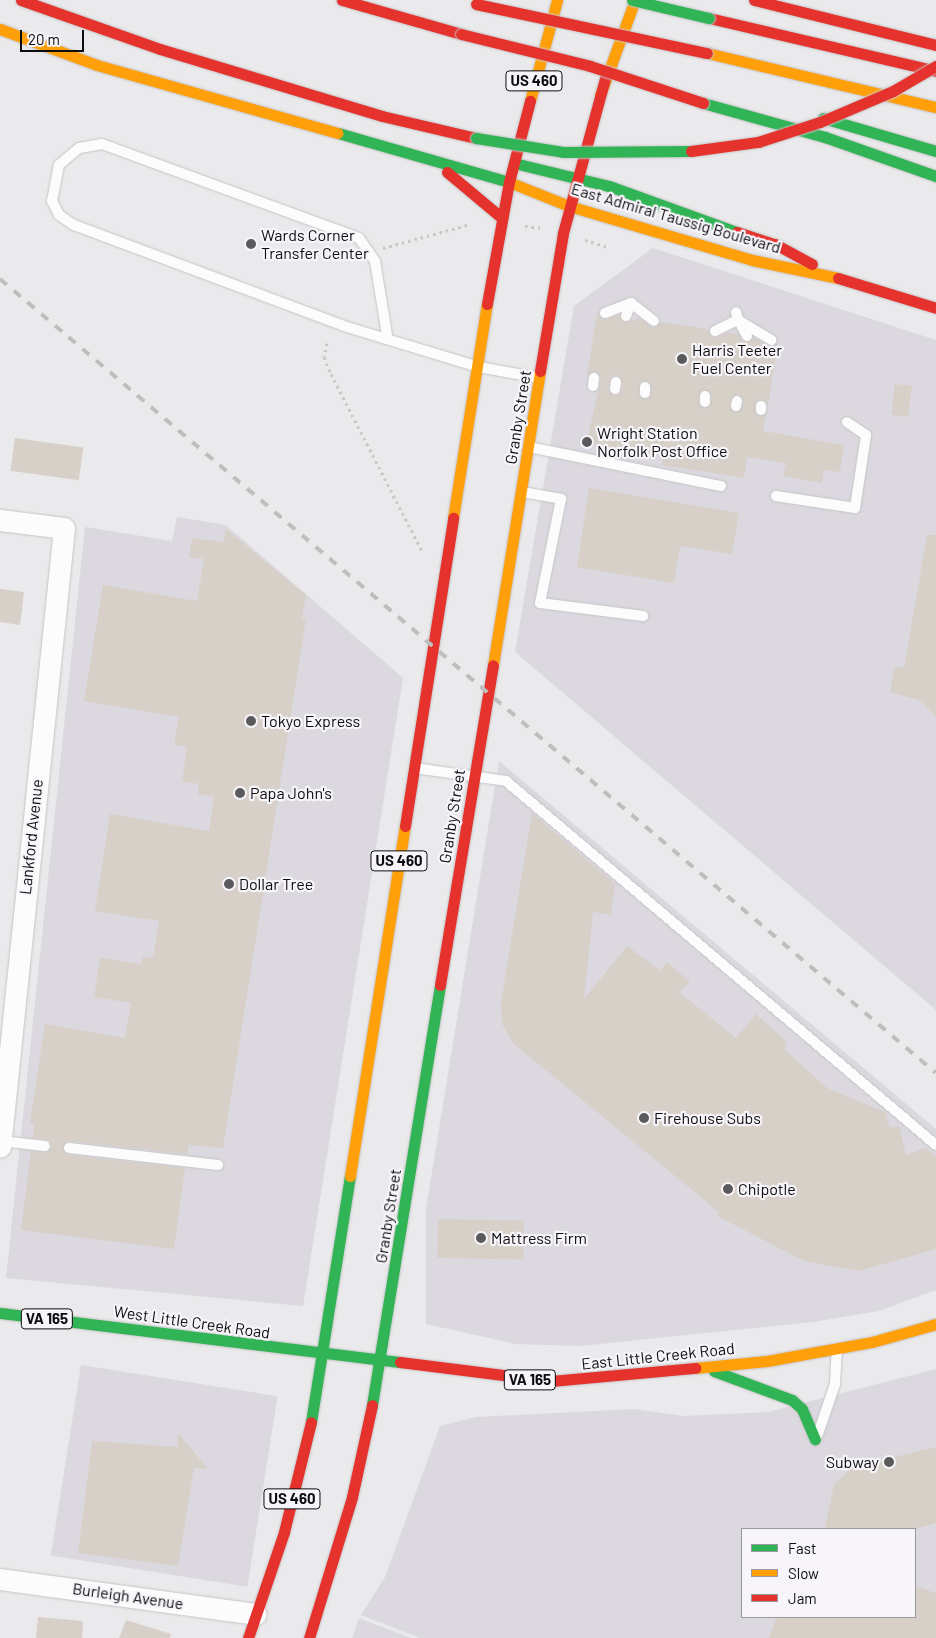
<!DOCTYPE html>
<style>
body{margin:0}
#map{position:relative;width:936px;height:1638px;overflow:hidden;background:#eae9eb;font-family:Barlow,sans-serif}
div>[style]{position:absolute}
.built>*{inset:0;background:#dcd8df;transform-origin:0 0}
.building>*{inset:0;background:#d6d0c8;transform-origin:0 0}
.path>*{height:3px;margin-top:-1.5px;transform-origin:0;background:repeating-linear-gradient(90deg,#c8c7c8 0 2.5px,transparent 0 6.5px)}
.roads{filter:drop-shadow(0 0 1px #c6c5c7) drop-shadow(0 0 1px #c6c5c7)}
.lane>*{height:10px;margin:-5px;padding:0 5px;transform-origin:5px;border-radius:5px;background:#fcfcfc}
.street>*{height:21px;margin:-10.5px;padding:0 10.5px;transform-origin:10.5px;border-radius:10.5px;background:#fcfcfc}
.fast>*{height:11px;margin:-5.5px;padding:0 5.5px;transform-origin:5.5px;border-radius:5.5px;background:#30b455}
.slow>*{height:11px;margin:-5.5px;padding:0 5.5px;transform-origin:5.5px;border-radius:5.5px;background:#ff9f0a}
.jam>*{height:11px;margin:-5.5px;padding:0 5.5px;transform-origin:5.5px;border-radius:5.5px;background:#e5322d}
.rail>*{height:4px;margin-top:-2px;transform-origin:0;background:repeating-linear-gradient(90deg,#bfbebf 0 9px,transparent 0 18px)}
.bridges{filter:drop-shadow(0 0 1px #c7c6c8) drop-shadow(0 0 1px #c7c6c8)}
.fast-bridge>*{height:11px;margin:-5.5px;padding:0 5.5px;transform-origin:5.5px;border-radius:5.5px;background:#30b455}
.jam-bridge>*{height:11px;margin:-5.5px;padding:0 5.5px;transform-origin:5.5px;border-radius:5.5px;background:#e5322d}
.dots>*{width:14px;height:14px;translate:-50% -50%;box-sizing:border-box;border:2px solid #f7f5fa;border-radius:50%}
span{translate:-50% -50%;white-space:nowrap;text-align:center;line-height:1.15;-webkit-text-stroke:4.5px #f7f5fa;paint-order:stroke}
.shield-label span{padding:1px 4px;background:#f7f5fa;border:1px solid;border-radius:4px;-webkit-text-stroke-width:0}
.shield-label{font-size:15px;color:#0d0c0e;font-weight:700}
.street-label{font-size:16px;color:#0d0c0e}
.poi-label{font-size:16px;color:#0d0c0e}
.left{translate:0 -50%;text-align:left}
.right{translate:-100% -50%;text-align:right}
.legend{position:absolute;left:741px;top:1528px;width:175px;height:90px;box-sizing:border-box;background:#f7f5fa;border:1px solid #99989c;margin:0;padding:6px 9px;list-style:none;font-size:15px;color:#0d0c0e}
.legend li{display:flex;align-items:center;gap:10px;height:25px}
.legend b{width:25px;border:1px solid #99989c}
.scale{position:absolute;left:20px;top:30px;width:64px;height:22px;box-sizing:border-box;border:2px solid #0d0c0e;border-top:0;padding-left:6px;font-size:15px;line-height:18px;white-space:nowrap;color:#0d0c0e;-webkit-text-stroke:4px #f7f5fa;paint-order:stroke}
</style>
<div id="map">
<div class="built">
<div style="clip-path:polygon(653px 248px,936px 340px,936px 1010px,515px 652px,574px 306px)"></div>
<div style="clip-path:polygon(177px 517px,226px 525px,403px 678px,303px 1306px,6px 1278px,85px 527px,172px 541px)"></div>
<div style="clip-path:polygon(499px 761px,936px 1129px,936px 1290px,879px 1311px,813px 1322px,580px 1346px,516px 1344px,426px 1324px,426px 1209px)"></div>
<div style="left:81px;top:1365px;width:199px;height:193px;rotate:9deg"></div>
<div style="clip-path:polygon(evenodd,936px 1369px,936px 1638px,420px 1638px,361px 1615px,385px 1577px,440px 1426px,476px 1417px,634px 1409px,684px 1416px,768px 1412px,936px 1369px,742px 1529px,915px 1529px,915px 1617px,742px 1617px,742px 1529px)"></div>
<div style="clip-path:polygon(359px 1618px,411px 1638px,352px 1638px)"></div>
</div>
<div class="building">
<div style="clip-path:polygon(evenodd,597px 312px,603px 320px,619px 315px,624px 323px,640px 318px,653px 328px,661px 322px,708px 329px,714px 338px,728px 333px,738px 334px,744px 342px,754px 337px,770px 347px,778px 341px,768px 405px,757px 400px,755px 413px,766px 414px,763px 431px,844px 445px,840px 472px,824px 470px,822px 483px,783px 476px,786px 463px,747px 457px,744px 478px,662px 465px,664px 456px,586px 444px,601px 379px,595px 371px,587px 377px,597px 312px,616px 375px,623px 383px,621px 393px,615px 396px,608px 388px,610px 378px,616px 375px,597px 312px,641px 381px,651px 384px,648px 399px,639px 396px,641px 381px,597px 312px,702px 390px,712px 396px,705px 409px,698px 402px,702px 390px,597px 312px,738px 394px,744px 402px,735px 413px,729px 405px,738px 394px)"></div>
<div style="left:895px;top:384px;width:17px;height:31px;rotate:7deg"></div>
<div style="left:15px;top:438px;width:69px;height:33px;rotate:8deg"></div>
<div style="clip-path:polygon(589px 488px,739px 513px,732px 554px,680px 546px,674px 583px,577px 567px)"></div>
<div style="clip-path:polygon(226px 529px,306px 595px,302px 619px,306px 619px,223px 1148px,188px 1145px,187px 1154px,70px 1141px,63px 1144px,68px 1155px,185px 1168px,174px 1249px,21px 1230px,31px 1151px,47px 1152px,52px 1147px,49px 1140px,33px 1138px,34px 1124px,30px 1123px,45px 1024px,125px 1038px,131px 1003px,94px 997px,100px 958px,141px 964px,143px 957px,153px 958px,159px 921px,95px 911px,110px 814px,209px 831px,214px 797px,198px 794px,199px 784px,182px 781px,187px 747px,174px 745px,179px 717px,84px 701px,103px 585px,197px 601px,204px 559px,189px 557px,192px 538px,224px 542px)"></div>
<div style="clip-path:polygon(927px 535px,936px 535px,936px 716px,919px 700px,890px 692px,895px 666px,904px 668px)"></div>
<div style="clip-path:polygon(0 589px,24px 592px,20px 625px,0 622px)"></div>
<div style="clip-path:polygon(532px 813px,615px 884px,611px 915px,593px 912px,584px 999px,627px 946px,660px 970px,667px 962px,690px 982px,679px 992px,736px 1038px,756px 1014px,787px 1042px,784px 1049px,827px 1088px,885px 1112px,890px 1128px,899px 1126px,906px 1155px,926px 1148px,936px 1156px,936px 1249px,859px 1271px,804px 1261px,717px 1216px,719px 1212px,514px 1044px,502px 1024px,501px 1002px)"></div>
<div style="left:438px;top:1219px;width:86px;height:39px;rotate:1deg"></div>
<div style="clip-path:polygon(178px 1433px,208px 1469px,194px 1468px,178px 1566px,78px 1553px,92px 1441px,178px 1447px)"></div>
<div style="clip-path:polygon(936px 1447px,936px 1523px,915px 1529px,825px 1529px,834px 1484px,862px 1459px,869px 1463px)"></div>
<div style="clip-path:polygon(915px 1586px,936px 1593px,936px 1638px,769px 1638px,777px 1617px,915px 1617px)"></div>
<div style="clip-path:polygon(38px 1617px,83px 1621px,82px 1638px,36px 1638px)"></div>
<div style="clip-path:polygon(126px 1620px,171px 1634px,170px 1638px,119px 1638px)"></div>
</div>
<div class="path">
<div style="left:525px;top:226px;width:16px;rotate:7deg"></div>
<div style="left:585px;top:240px;width:24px;rotate:17deg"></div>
<div style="left:383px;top:248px;width:91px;rotate:-15.3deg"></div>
<div style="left:327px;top:343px;width:14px;rotate:102deg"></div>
<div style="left:324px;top:357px;width:18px;rotate:68deg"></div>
<div style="left:331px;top:374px;width:199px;rotate:62.8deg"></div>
</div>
<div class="roads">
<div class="lane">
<div style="left:631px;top:303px;width:29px;rotate:38deg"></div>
<div style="left:605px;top:313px;width:28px;rotate:-21deg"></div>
<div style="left:626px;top:316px;width:14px;rotate:-69deg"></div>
<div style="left:738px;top:320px;width:39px;rotate:31deg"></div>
<div style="left:739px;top:321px;width:17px;rotate:62deg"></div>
<div style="left:715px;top:331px;width:25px;rotate:-26deg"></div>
<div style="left:738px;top:320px;width:8px;rotate:-104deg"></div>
<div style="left:387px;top:335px;width:75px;rotate:-99.2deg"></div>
<div style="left:375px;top:261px;width:28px;rotate:-125deg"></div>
<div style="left:359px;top:238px;width:274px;rotate:-159.9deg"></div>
<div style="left:102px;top:144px;width:23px;rotate:170deg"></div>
<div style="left:79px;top:148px;width:26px;rotate:140deg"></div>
<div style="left:59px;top:165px;width:37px;rotate:101deg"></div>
<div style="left:52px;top:201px;width:16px;rotate:63deg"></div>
<div style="left:59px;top:215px;width:18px;rotate:34deg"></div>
<div style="left:74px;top:225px;width:291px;rotate:20.5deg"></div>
<div style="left:347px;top:327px;width:138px;rotate:16.9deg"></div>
<div style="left:479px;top:367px;width:61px;rotate:10.4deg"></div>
<div style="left:593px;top:386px;width:8px;rotate:-83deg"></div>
<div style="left:645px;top:387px;width:6px;rotate:90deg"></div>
<div style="left:615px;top:389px;width:7px;rotate:-82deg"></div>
<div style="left:705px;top:402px;width:6px;rotate:-90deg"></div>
<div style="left:736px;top:406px;width:5px;rotate:-79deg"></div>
<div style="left:761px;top:410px;width:4px;rotate:-90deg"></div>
<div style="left:529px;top:447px;width:196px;rotate:11.5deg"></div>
<div style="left:522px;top:492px;width:40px;rotate:10deg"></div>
<div style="left:561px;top:499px;width:106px;rotate:101.4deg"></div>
<div style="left:540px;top:603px;width:104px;rotate:7.2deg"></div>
<div style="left:776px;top:496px;width:80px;rotate:8.6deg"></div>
<div style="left:855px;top:508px;width:74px;rotate:-81.4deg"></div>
<div style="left:866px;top:435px;width:23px;rotate:-146deg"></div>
<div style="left:414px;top:768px;width:93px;rotate:8deg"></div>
<div style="left:506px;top:781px;width:563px;rotate:40.25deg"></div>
<div style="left:1px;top:1141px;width:44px;rotate:6.5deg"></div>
<div style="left:69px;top:1148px;width:150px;rotate:6.5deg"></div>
<div style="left:818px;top:1434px;width:53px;rotate:-71.2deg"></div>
<div style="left:835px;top:1384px;width:35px;rotate:-87deg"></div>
</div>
<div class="street">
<div style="left:0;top:520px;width:64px;rotate:7.1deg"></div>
<div style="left:64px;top:528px;width:622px;rotate:95.9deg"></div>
<div style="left:0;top:1579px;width:258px;rotate:7.8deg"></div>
</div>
<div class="fast">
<div style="left:703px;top:103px;width:127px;rotate:15.6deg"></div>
<div style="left:825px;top:137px;width:118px;rotate:19.4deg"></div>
<div style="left:823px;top:118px;width:118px;rotate:16.3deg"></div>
<div style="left:338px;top:133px;width:178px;rotate:16deg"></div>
<div style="left:514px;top:163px;width:98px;rotate:13.6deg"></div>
<div style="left:609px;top:186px;width:136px;rotate:19.8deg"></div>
<div style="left:0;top:1313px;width:403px;rotate:7deg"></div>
<div style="left:714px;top:1371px;width:83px;rotate:20.4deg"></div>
<div style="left:792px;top:1400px;width:13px;rotate:42deg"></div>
<div style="left:802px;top:1409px;width:33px;rotate:67deg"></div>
<div style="left:372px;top:1405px;width:425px;rotate:-80.8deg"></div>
<div style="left:311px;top:1422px;width:249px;rotate:-81deg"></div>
</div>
<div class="slow">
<div style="left:0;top:29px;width:103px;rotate:20.4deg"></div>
<div style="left:97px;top:65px;width:250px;rotate:15.8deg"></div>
<div style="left:707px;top:53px;width:235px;rotate:13.3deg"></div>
<div style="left:600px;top:95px;width:101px;rotate:-69.8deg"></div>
<div style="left:530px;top:101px;width:105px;rotate:-75deg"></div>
<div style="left:509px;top:182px;width:65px;rotate:21.8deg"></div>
<div style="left:569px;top:206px;width:191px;rotate:16.4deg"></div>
<div style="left:752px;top:260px;width:88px;rotate:11.8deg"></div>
<div style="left:453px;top:518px;width:217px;rotate:-81deg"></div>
<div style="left:493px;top:665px;width:298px;rotate:-80.9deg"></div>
<div style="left:350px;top:1176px;width:354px;rotate:-81.1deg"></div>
<div style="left:695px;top:1368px;width:72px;rotate:-5.6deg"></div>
<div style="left:767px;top:1361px;width:107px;rotate:-10.3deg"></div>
<div style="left:872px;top:1342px;width:66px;rotate:-15.7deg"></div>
</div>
<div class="jam">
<div style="left:21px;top:0;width:147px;rotate:19.4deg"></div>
<div style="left:160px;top:49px;width:232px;rotate:16.8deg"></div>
<div style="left:382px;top:116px;width:97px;rotate:13.2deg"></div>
<div style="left:342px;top:0;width:124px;rotate:15.9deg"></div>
<div style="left:754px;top:0;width:187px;rotate:13.9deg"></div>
<div style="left:709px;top:18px;width:233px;rotate:13.1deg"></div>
<div style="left:447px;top:172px;width:72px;rotate:39.9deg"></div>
<div style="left:737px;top:232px;width:40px;rotate:18deg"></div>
<div style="left:775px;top:244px;width:42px;rotate:28.4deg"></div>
<div style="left:838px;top:278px;width:102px;rotate:17deg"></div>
<div style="left:487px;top:304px;width:124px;rotate:-79.8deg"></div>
<div style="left:509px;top:182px;width:84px;rotate:-75.5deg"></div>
<div style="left:540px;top:371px;width:140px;rotate:-80.5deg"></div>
<div style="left:563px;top:233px;width:168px;rotate:-74.8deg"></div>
<div style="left:405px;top:826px;width:312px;rotate:-81.1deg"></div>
<div style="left:440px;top:985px;width:324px;rotate:-80.6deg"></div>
<div style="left:400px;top:1362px;width:152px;rotate:7.2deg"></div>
<div style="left:551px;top:1381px;width:145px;rotate:-5.2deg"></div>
<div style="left:248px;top:1638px;width:112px;rotate:-71.2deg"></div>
<div style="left:284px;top:1532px;width:113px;rotate:-76.2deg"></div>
<div style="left:309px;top:1638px;width:147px;rotate:-73deg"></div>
<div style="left:352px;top:1497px;width:94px;rotate:-77.7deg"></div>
</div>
</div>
<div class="rail">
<div style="left:0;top:279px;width:1227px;rotate:40.31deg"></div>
</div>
<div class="bridges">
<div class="fast-bridge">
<div style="left:632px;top:0;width:79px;rotate:13.2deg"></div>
<div style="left:476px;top:138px;width:88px;rotate:9.1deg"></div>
<div style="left:563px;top:152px;width:128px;rotate:-0.4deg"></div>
</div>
<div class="jam-bridge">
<div style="left:476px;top:4px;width:236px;rotate:12deg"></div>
<div style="left:461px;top:34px;width:133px;rotate:13.9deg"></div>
<div style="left:590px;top:66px;width:119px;rotate:18.1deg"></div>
<div style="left:691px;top:151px;width:68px;rotate:-7.7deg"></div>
<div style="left:758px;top:142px;width:65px;rotate:-17.9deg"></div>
<div style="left:820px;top:122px;width:79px;rotate:-23deg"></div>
<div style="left:893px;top:91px;width:50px;rotate:-30.2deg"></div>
</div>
</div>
<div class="dots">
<div style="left:251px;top:244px;background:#5a595b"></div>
<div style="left:682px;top:359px;background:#5a595b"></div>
<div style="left:587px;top:442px;background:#5a595b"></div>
<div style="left:251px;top:721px;background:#5a595b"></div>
<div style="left:240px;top:793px;background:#5a595b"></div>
<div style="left:229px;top:884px;background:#5a595b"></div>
<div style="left:644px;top:1118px;background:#5a595b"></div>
<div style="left:728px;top:1189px;background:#5a595b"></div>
<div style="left:481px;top:1238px;background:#5a595b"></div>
<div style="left:889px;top:1462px;background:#5a595b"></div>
</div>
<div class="shield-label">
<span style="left:534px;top:81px">US 460</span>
<span style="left:399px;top:861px">US 460</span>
<span style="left:47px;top:1319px">VA 165</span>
<span style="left:530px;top:1380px">VA 165</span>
<span style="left:292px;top:1499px">US 460</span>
</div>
<div class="street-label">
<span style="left:676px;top:218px;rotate:16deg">East Admiral Taussig Boulevard</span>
<span style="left:518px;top:417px;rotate:-81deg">Granby Street</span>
<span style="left:452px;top:816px;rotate:-81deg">Granby Street</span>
<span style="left:31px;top:837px;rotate:-84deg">Lankford Avenue</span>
<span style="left:388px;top:1216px;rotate:-81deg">Granby Street</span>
<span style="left:192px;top:1322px;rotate:8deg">West Little Creek Road</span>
<span style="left:658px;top:1356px;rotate:-6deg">East Little Creek Road</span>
<span style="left:128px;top:1596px;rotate:8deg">Burleigh Avenue</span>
</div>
<div class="poi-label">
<span class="left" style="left:261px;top:244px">Wards Corner<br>Transfer Center</span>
<span class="left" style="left:692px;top:359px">Harris Teeter<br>Fuel Center</span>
<span class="left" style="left:597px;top:442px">Wright Station<br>Norfolk Post Office</span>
<span class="left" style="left:261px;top:721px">Tokyo Express</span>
<span class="left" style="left:250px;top:793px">Papa John's</span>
<span class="left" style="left:239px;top:884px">Dollar Tree</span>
<span class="left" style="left:654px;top:1118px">Firehouse Subs</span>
<span class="left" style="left:738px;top:1189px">Chipotle</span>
<span class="left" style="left:491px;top:1238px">Mattress Firm</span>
<span class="right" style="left:879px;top:1462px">Subway</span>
</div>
<ul class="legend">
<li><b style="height:6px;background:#30b455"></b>Fast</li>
<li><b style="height:6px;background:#ff9f0a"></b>Slow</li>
<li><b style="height:6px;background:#e5322d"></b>Jam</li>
</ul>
<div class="scale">20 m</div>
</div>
